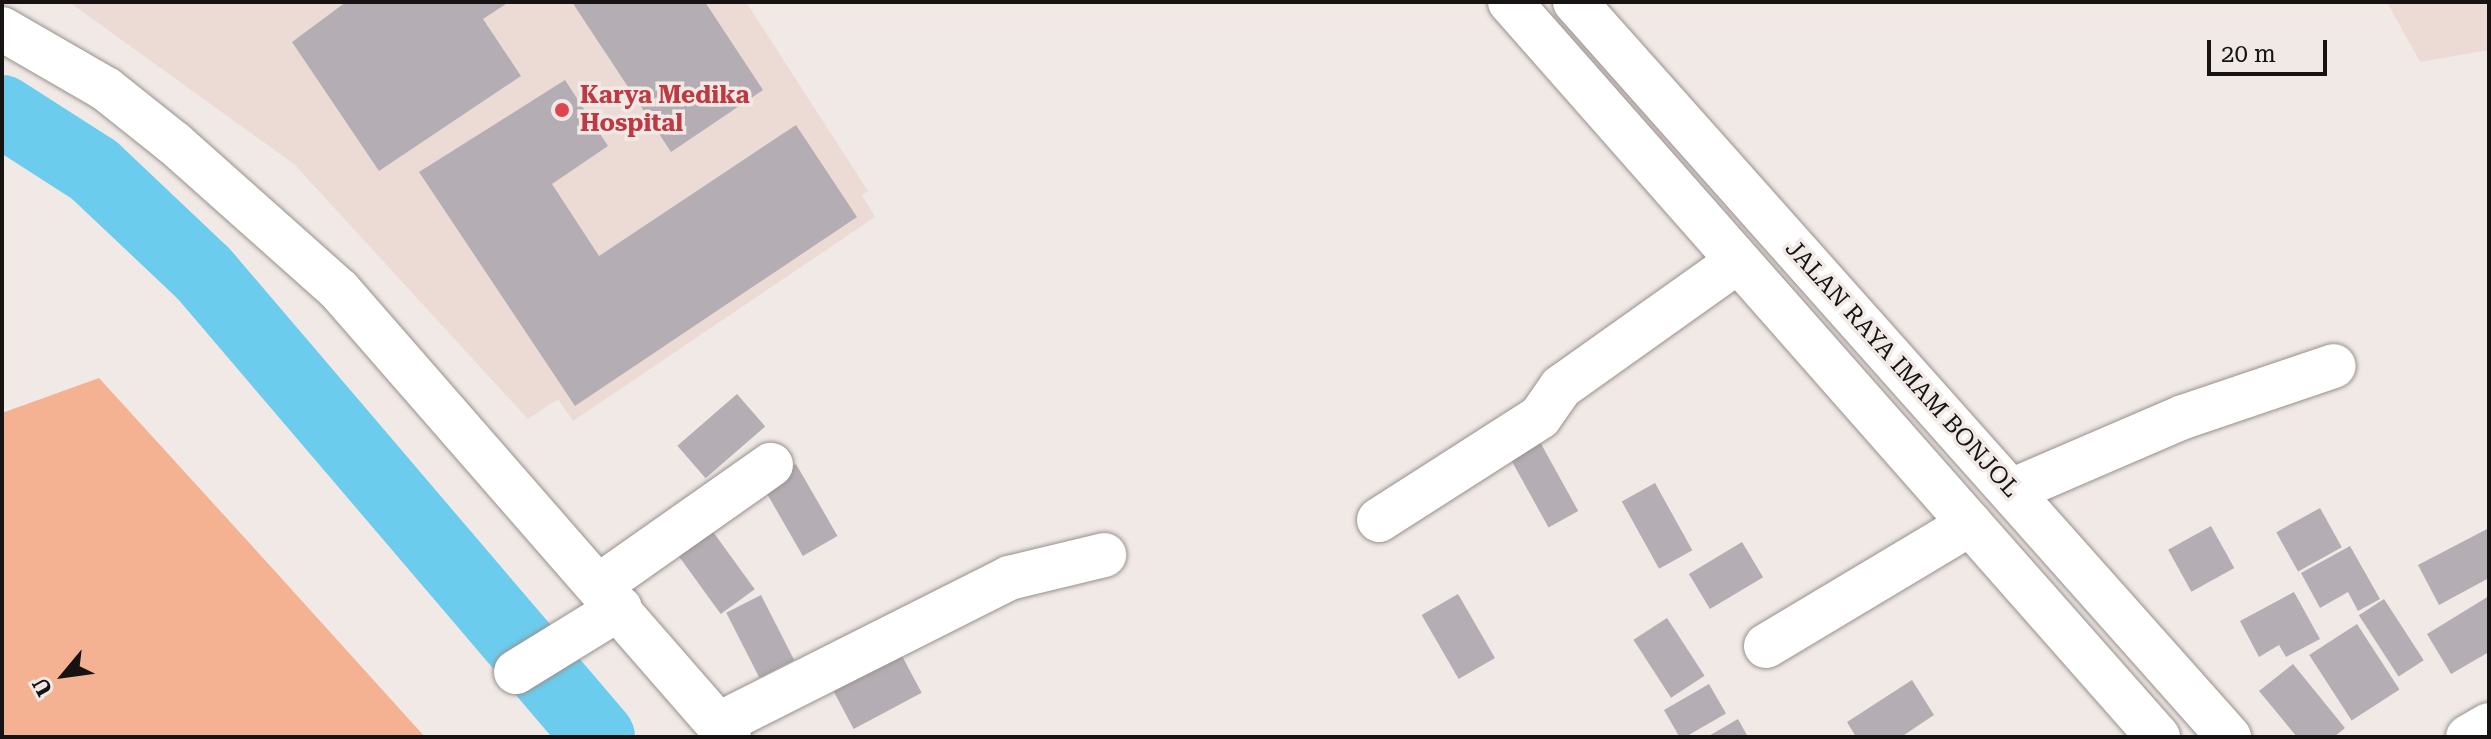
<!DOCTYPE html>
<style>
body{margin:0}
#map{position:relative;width:2491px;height:739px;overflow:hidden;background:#f1e9e5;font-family:"Roboto Serif",serif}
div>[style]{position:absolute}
.built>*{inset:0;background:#ebdbd4}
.green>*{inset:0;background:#f4b292}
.river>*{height:72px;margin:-36px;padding:0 36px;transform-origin:36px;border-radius:36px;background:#6ccced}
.building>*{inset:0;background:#b4aeb4;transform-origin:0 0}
.roads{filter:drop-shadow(0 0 2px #98908d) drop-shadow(0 0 2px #98908d)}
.minor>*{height:44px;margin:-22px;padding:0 22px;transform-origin:22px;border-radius:22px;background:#fff}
.highway>*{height:44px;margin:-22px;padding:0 22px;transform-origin:22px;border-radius:22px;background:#fff}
.dots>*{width:22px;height:22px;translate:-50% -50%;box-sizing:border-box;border:4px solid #f1e9e5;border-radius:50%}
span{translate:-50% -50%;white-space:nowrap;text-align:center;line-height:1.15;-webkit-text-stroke:7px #f1e9e5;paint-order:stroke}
.health-label{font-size:24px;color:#be3a42;font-weight:700}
.left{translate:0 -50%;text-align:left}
.street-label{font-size:24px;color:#161312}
.frame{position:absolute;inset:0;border:4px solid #161312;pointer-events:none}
.north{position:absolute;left:24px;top:635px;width:80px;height:80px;-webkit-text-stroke:6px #f1e9e5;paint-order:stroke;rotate:241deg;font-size:22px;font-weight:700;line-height:32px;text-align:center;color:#161312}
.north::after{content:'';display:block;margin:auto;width:28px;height:36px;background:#161312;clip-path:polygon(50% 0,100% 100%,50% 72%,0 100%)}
.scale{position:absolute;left:2207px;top:40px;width:120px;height:36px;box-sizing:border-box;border:4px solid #161312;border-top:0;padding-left:10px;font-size:24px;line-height:28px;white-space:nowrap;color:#161312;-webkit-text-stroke:6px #f1e9e5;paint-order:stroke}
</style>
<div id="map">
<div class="built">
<div style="clip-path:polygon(69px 2px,746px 2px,868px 191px,862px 195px,875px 217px,573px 421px,558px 399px,528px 419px,294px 164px)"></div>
<div style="clip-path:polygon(2387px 2px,2489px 2px,2489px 50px,2420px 62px)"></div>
</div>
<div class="green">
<div style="clip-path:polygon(99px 378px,263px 558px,425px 737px,2px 737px,2px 413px)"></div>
</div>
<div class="river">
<div style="left:2px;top:111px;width:109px;rotate:32.7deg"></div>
<div style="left:94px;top:170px;width:150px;rotate:43.4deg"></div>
<div style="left:203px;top:273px;width:610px;rotate:49.52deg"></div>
</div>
<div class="building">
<div style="clip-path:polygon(346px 2px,509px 2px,483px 19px,521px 76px,379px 171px,292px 42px)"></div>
<div style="clip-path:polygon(572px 2px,705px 2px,763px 90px,671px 152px)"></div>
<div style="clip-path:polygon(565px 80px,608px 146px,552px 184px,599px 256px,796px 125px,857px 217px,575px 406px,419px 172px)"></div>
<div style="left:737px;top:394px;width:43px;height:79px;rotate:49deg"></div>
<div style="left:1540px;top:442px;width:79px;height:34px;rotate:61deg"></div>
<div style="left:796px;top:464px;width:83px;height:40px;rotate:60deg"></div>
<div style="left:1655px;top:483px;width:77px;height:38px;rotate:61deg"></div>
<div style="left:2320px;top:508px;width:45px;height:50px;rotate:61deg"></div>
<div style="left:703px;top:518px;width:88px;height:42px;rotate:54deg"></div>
<div style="left:2211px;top:526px;width:48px;height:49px;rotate:61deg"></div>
<div style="clip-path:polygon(2489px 528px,2489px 578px,2439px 605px,2418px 565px)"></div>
<div style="left:1742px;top:542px;width:41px;height:62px;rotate:59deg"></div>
<div style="clip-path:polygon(2350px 546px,2380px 599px,2358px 611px,2348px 592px,2320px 608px,2301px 573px)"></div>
<div style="clip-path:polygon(2294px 592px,2320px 639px,2286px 657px,2279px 645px,2259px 657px,2240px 621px)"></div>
<div style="left:1458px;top:594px;width:74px;height:42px;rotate:60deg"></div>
<div style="left:761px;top:595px;width:73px;height:39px;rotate:63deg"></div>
<div style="clip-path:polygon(2489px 596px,2489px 652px,2451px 674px,2427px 634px)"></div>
<div style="left:2384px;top:599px;width:73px;height:30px;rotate:57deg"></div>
<div style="left:1667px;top:618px;width:69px;height:40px;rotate:57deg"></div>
<div style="left:2357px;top:624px;width:78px;height:57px;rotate:57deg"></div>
<div style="left:901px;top:654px;width:44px;height:77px;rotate:62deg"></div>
<div style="clip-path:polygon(2293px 664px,2345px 728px,2334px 737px,2297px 737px,2259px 691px)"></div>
<div style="clip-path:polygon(1912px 680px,1934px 715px,1901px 737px,1856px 737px,1847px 722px)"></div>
<div style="left:1709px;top:684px;width:34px;height:52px;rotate:60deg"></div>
<div style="clip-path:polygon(1738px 719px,1748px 737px,1707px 737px)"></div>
</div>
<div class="roads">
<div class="minor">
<div style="left:2px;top:29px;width:120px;rotate:30deg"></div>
<div style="left:106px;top:89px;width:87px;rotate:38.5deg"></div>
<div style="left:174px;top:143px;width:221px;rotate:41.7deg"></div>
<div style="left:339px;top:290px;width:593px;rotate:48.9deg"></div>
<div style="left:2011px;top:491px;width:187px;rotate:-23.3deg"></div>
<div style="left:2183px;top:417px;width:159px;rotate:-18.7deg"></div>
<div style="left:1379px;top:520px;width:191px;rotate:-32.6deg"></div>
<div style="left:1540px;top:417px;width:37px;rotate:-55deg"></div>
<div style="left:1561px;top:387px;width:216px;rotate:-35.4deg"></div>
<div style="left:600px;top:585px;width:209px;rotate:-35.1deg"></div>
<div style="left:1766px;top:646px;width:238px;rotate:-30.9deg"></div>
<div style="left:516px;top:672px;width:122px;rotate:-31.6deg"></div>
<div style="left:719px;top:724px;width:325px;rotate:-26.7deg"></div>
<div style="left:1009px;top:578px;width:98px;rotate:-13.6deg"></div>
<div style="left:2468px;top:737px;width:24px;rotate:-30deg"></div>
</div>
<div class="highway">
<div style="left:1510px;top:2px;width:980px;rotate:48.6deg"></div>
<div style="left:1575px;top:2px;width:984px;rotate:48.34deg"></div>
</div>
</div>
<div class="dots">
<div style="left:562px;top:110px;background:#e0444e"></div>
</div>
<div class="health-label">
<span class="left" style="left:580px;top:110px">Karya Medika<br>Hospital</span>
</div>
<div class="street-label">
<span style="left:1902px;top:369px;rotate:48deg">JALAN RAYA IMAM BONJOL</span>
</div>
<div class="frame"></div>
<div class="north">U</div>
<div class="scale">20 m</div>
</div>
